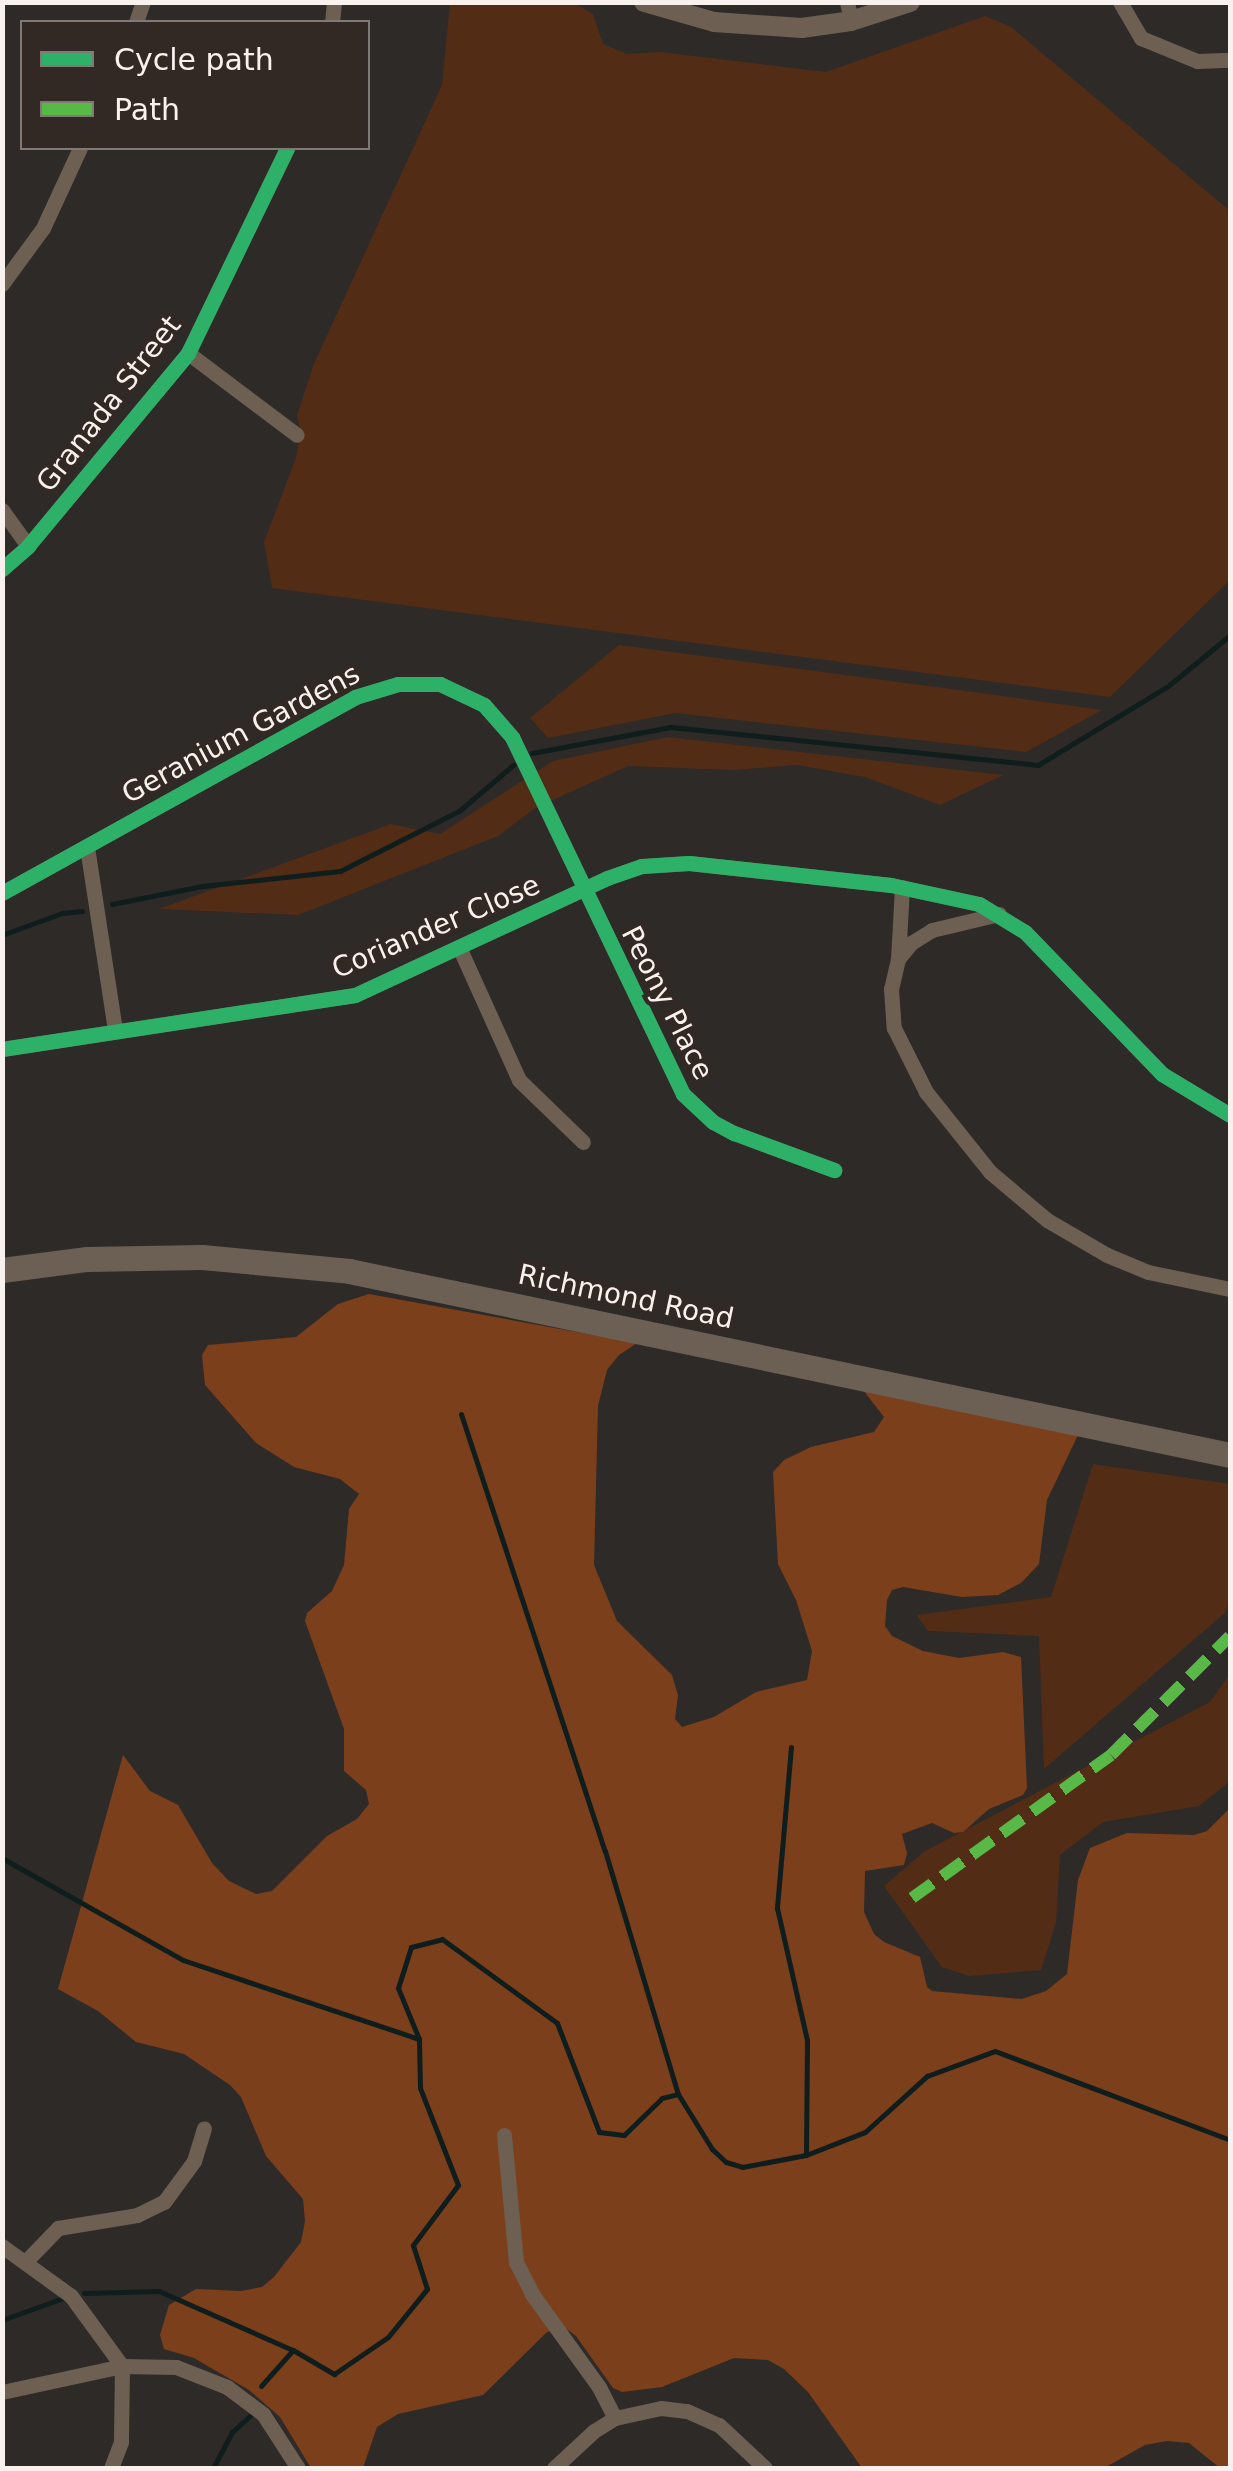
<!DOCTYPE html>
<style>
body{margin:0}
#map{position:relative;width:1233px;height:2471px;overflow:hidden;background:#2e2a28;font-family:"DejaVu Sans",sans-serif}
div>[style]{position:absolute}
.green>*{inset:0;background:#532c16}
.forest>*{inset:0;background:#7c3f1b}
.stream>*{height:5px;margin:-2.5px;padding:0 2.5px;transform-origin:2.5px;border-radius:2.5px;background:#0f1d1d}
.minor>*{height:15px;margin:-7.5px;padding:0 7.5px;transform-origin:7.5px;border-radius:7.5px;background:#6d6053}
.tertiary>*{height:20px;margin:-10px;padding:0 10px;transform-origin:10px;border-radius:10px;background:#6d6053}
.trunk>*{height:25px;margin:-12.5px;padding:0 12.5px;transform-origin:12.5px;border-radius:12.5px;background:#6c6055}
.quiet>*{height:12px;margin-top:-6px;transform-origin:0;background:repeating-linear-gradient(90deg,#58b947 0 25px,transparent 0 37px)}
.cycleway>*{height:15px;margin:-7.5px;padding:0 7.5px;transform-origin:7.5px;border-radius:7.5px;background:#2db169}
span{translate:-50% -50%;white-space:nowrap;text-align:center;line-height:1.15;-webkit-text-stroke:9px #322924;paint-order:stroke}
.street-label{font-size:28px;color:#f8f1ee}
.frame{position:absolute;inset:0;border:5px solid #f8f1ee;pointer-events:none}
.legend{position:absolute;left:20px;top:20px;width:350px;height:130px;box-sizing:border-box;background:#322924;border:2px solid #817975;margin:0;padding:12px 18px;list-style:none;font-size:30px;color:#f8f1ee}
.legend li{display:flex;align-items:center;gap:20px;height:50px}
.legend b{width:50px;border:2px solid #817975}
</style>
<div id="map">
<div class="green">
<div style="clip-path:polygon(450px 3px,574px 3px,593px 14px,603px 44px,627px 54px,660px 52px,826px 72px,985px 16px,1011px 27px,1230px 211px,1230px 580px,1110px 697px,272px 588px,264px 542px,296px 458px,301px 432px,297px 416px,313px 366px,442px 85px)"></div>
<div style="clip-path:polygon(619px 645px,974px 692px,1102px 710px,1026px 752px,675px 713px,548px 738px,530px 718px)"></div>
<div style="clip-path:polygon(668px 737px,1003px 775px,940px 805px,865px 777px,797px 765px,734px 770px,628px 766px,535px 808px,498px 836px,298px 915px,159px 909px,391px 824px,440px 834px,553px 761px)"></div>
<div style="clip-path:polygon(1093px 1464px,1230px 1484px,1230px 1598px,1226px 1612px,1044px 1769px,1039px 1636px,928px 1631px,917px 1615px,1051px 1597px)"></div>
<div style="clip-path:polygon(1230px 1674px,1230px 1781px,1199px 1806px,1103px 1822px,1060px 1855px,1056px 1923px,1041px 1970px,969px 1976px,942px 1967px,884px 1886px,925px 1851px,1210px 1702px)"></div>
</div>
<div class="forest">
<div style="clip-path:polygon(369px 1294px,637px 1343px,619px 1355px,607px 1370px,598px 1406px,594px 1565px,617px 1621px,672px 1675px,678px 1695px,675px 1719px,682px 1727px,714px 1717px,756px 1692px,807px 1680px,812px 1651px,796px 1600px,778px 1564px,773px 1472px,784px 1460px,811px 1447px,874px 1432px,884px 1417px,863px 1390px,1078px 1435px,1047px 1500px,1039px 1564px,1021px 1583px,998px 1595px,962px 1597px,903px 1587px,892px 1590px,887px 1600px,885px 1626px,892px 1636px,923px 1651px,959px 1658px,1003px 1652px,1021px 1657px,1027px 1788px,1023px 1795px,989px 1809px,963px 1832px,954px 1833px,932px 1823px,902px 1834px,907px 1853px,904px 1865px,865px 1871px,864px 1912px,874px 1934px,884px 1942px,920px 1957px,927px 1987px,932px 1991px,1022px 1999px,1046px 1991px,1067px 1974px,1078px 1880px,1090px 1848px,1127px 1833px,1194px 1835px,1207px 1831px,1230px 1808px,1230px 2468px,1220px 2468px,1189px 2443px,1167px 2441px,1145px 2445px,1104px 2468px,862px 2468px,808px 2392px,784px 2369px,768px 2360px,734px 2358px,662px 2387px,622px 2392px,613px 2388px,576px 2336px,564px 2327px,547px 2332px,483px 2395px,398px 2414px,377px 2427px,363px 2468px,311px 2468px,280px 2417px,249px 2390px,194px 2358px,164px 2349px,160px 2335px,169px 2305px,196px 2289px,241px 2291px,262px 2287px,274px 2277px,301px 2242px,305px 2221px,303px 2199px,266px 2156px,241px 2097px,230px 2085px,184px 2054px,136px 2042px,98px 2011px,58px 1989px,123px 1755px,150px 1791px,178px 1805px,212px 1863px,229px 1881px,256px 1894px,272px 1891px,327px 1836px,357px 1819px,369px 1804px,366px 1790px,344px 1771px,344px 1729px,305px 1621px,307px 1613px,332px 1591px,344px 1565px,349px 1509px,359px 1494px,340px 1479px,294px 1467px,256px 1443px,205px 1385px,202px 1355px,208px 1345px,296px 1337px,338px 1304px)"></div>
</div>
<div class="stream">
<div style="left:532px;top:753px;width:141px;rotate:-10.6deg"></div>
<div style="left:671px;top:727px;width:369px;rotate:5.9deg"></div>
<div style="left:1038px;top:765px;width:152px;rotate:-31.3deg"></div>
<div style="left:1168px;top:686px;width:80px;rotate:-39.4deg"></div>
<div style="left:112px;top:904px;width:92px;rotate:-11.3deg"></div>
<div style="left:202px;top:886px;width:139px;rotate:-6.2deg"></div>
<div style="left:340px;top:871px;width:133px;rotate:-26.8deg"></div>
<div style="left:459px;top:811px;width:71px;rotate:-40.4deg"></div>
<div style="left:2px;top:935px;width:64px;rotate:-20.1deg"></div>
<div style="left:62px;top:913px;width:20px;rotate:-6deg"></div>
<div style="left:461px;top:1414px;width:460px;rotate:71.8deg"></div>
<div style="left:605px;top:1851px;width:254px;rotate:73.3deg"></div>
<div style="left:791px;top:1747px;width:162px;rotate:95deg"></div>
<div style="left:777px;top:1908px;width:135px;rotate:77.2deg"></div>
<div style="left:807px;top:2040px;width:115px;rotate:90.5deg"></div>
<div style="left:2px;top:1858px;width:208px;rotate:29.4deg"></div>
<div style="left:183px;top:1960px;width:249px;rotate:18.5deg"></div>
<div style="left:84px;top:2293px;width:75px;rotate:-1.5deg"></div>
<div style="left:159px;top:2291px;width:146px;rotate:23.8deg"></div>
<div style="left:2px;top:2320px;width:65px;rotate:-19.8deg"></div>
<div style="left:261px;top:2386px;width:48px;rotate:-48.4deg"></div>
<div style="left:293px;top:2350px;width:48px;rotate:30.3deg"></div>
<div style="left:334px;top:2374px;width:65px;rotate:-34.4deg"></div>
<div style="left:388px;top:2337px;width:62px;rotate:-50.9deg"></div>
<div style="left:427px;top:2289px;width:46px;rotate:-107.7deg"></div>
<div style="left:413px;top:2245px;width:75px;rotate:-53.1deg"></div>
<div style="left:458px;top:2185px;width:104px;rotate:-111.4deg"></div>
<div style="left:420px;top:2088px;width:49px;rotate:-91.2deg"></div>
<div style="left:419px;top:2039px;width:55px;rotate:-112.4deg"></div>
<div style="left:398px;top:1988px;width:43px;rotate:-72.4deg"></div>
<div style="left:411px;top:1947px;width:32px;rotate:-14deg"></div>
<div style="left:442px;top:1939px;width:142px;rotate:36.1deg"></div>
<div style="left:557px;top:2023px;width:117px;rotate:68.9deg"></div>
<div style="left:599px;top:2132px;width:25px;rotate:7deg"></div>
<div style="left:624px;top:2135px;width:53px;rotate:-44.2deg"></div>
<div style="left:662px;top:2098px;width:16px;rotate:-14deg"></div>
<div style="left:678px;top:2094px;width:65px;rotate:58.3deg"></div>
<div style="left:712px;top:2149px;width:19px;rotate:43deg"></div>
<div style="left:726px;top:2162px;width:17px;rotate:17deg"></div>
<div style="left:742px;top:2167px;width:65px;rotate:-10.6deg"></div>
<div style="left:806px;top:2155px;width:63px;rotate:-21.3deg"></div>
<div style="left:865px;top:2132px;width:84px;rotate:-42.1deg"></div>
<div style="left:927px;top:2076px;width:72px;rotate:-20.2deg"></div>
<div style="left:995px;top:2051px;width:251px;rotate:20.7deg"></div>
<div style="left:213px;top:2468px;width:41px;rotate:-62.2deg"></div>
<div style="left:232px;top:2432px;width:24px;rotate:-42deg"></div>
</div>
<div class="minor">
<div style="left:847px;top:2px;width:19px;rotate:78deg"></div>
<div style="left:1120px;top:2px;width:42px;rotate:59.7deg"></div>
<div style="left:1141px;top:38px;width:61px;rotate:22.3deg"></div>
<div style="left:1197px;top:61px;width:33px;rotate:-2deg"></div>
<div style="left:136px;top:22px;width:21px;rotate:-71deg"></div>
<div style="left:332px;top:22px;width:20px;rotate:-84deg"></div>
<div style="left:2px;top:284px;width:69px;rotate:-53.8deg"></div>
<div style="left:43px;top:228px;width:88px;rotate:-65.2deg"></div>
<div style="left:188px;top:353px;width:136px;rotate:37deg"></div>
<div style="left:2px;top:510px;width:44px;rotate:54.2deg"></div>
<div style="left:2px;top:569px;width:35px;rotate:-41deg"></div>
<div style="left:28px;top:546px;width:251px;rotate:-50.3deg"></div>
<div style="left:188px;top:353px;width:228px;rotate:-64.2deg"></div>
<div style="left:87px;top:847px;width:186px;rotate:81.3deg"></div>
<div style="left:2px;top:893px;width:404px;rotate:-29deg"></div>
<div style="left:355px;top:697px;width:45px;rotate:-16.8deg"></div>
<div style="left:398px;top:684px;width:42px"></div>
<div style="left:440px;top:684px;width:49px;rotate:25.5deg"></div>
<div style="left:484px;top:705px;width:43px;rotate:48.8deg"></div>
<div style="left:512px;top:737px;width:396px;rotate:64.4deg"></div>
<div style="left:683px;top:1094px;width:41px;rotate:43deg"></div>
<div style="left:713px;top:1122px;width:24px;rotate:28deg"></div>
<div style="left:734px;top:1133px;width:107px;rotate:20.3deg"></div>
<div style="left:999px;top:914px;width:69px;rotate:166.6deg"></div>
<div style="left:932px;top:930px;width:25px;rotate:148deg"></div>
<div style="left:911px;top:943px;width:21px;rotate:129deg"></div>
<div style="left:898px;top:959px;width:31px;rotate:103deg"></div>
<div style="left:891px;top:989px;width:39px;rotate:86deg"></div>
<div style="left:894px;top:1028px;width:72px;rotate:63.4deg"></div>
<div style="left:926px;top:1092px;width:102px;rotate:51.3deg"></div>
<div style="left:990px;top:1172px;width:75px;rotate:40.1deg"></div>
<div style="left:1047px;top:1220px;width:69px;rotate:30.3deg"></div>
<div style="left:1107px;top:1255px;width:44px;rotate:22.5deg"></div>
<div style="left:1148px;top:1272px;width:84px;rotate:11.7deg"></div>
<div style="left:459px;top:947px;width:146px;rotate:65.7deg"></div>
<div style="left:519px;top:1080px;width:89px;rotate:44.1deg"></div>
<div style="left:898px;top:959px;width:72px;rotate:-86.8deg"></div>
<div style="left:2px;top:1049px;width:357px;rotate:-8.7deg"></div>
<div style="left:355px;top:995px;width:278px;rotate:-24.9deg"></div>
<div style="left:607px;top:878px;width:37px;rotate:-19deg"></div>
<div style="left:642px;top:866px;width:47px;rotate:-3.7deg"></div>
<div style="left:689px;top:863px;width:203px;rotate:6.2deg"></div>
<div style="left:891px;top:885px;width:90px;rotate:12.2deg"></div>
<div style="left:979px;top:904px;width:54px;rotate:31.3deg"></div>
<div style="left:1025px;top:932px;width:197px;rotate:46deg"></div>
<div style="left:1162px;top:1074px;width:79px;rotate:31.1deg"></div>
<div style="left:504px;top:2135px;width:128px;rotate:84.6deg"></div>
<div style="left:516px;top:2262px;width:36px;rotate:63deg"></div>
<div style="left:532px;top:2294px;width:115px;rotate:54.2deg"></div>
<div style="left:599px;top:2387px;width:35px;rotate:63deg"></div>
<div style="left:2px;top:2246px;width:85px;rotate:35.9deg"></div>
<div style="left:71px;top:2296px;width:87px;rotate:53.9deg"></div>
<div style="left:122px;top:2366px;width:76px;rotate:90.8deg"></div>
<div style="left:121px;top:2442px;width:28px;rotate:111deg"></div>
<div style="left:27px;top:2260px;width:45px;rotate:-45.9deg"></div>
<div style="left:58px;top:2228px;width:80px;rotate:-9.3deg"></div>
<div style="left:137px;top:2215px;width:30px;rotate:-26deg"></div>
<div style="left:164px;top:2202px;width:51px;rotate:-53.8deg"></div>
<div style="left:194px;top:2161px;width:34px;rotate:-73deg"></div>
<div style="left:2px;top:2392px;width:123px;rotate:-12.2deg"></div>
<div style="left:122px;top:2366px;width:54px;rotate:1.1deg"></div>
<div style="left:176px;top:2367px;width:55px;rotate:21.4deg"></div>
<div style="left:227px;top:2387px;width:45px;rotate:36.9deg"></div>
<div style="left:263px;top:2414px;width:64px;rotate:57.1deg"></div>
<div style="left:554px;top:2468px;width:54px;rotate:-42.8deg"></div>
<div style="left:594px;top:2431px;width:25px;rotate:-32deg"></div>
<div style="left:615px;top:2418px;width:47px;rotate:-12.3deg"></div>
<div style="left:661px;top:2408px;width:26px;rotate:7deg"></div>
<div style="left:687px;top:2411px;width:35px;rotate:24deg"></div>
<div style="left:719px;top:2425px;width:63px;rotate:43.1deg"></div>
</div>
<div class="tertiary">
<div style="left:644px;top:2px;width:73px;rotate:15.9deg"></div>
<div style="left:714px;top:22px;width:88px;rotate:3.9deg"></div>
<div style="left:802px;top:28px;width:49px;rotate:-8.1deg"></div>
<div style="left:851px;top:21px;width:62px;rotate:-17.9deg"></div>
</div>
<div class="trunk">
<div style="left:2px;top:1270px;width:86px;rotate:-7.4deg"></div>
<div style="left:87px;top:1259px;width:115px;rotate:-1deg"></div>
<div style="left:202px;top:1257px;width:148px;rotate:5.4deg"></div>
<div style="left:349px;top:1271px;width:900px;rotate:11.8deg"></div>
</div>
<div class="quiet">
<div style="left:912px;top:1898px;width:245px;rotate:-35.7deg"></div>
<div style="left:1111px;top:1755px;width:168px;rotate:-45deg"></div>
</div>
<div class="cycleway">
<div style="left:2px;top:569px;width:35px;rotate:-41deg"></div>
<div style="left:28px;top:546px;width:251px;rotate:-50.3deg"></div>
<div style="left:188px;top:353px;width:228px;rotate:-64.2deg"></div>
<div style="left:2px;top:893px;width:404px;rotate:-29deg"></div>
<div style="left:355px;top:697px;width:45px;rotate:-16.8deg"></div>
<div style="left:398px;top:684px;width:42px"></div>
<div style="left:440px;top:684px;width:49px;rotate:25.5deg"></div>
<div style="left:484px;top:705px;width:43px;rotate:48.8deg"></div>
<div style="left:512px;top:737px;width:396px;rotate:64.4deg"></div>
<div style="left:683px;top:1094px;width:41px;rotate:43deg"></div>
<div style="left:713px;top:1122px;width:24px;rotate:28deg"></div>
<div style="left:734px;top:1133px;width:107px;rotate:20.3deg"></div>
<div style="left:2px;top:1049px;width:357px;rotate:-8.7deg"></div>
<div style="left:355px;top:995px;width:278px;rotate:-24.9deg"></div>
<div style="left:607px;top:878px;width:37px;rotate:-19deg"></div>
<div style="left:642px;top:866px;width:47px;rotate:-3.7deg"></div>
<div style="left:689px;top:863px;width:203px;rotate:6.2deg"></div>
<div style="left:891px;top:885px;width:90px;rotate:12.2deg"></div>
<div style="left:979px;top:904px;width:54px;rotate:31.3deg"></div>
<div style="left:1025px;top:932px;width:197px;rotate:46deg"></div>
<div style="left:1162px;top:1074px;width:79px;rotate:31.1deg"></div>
</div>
<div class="street-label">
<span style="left:109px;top:404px;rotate:-52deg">Granada Street</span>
<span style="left:241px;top:734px;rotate:-28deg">Geranium Gardens</span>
<span style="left:436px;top:927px;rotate:-23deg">Coriander Close</span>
<span style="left:667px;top:1003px;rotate:63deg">Peony Place</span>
<span style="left:626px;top:1297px;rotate:12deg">Richmond Road</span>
</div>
<div class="frame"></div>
<ul class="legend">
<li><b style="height:12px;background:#2db169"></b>Cycle path</li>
<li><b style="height:12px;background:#58b947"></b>Path</li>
</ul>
</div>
